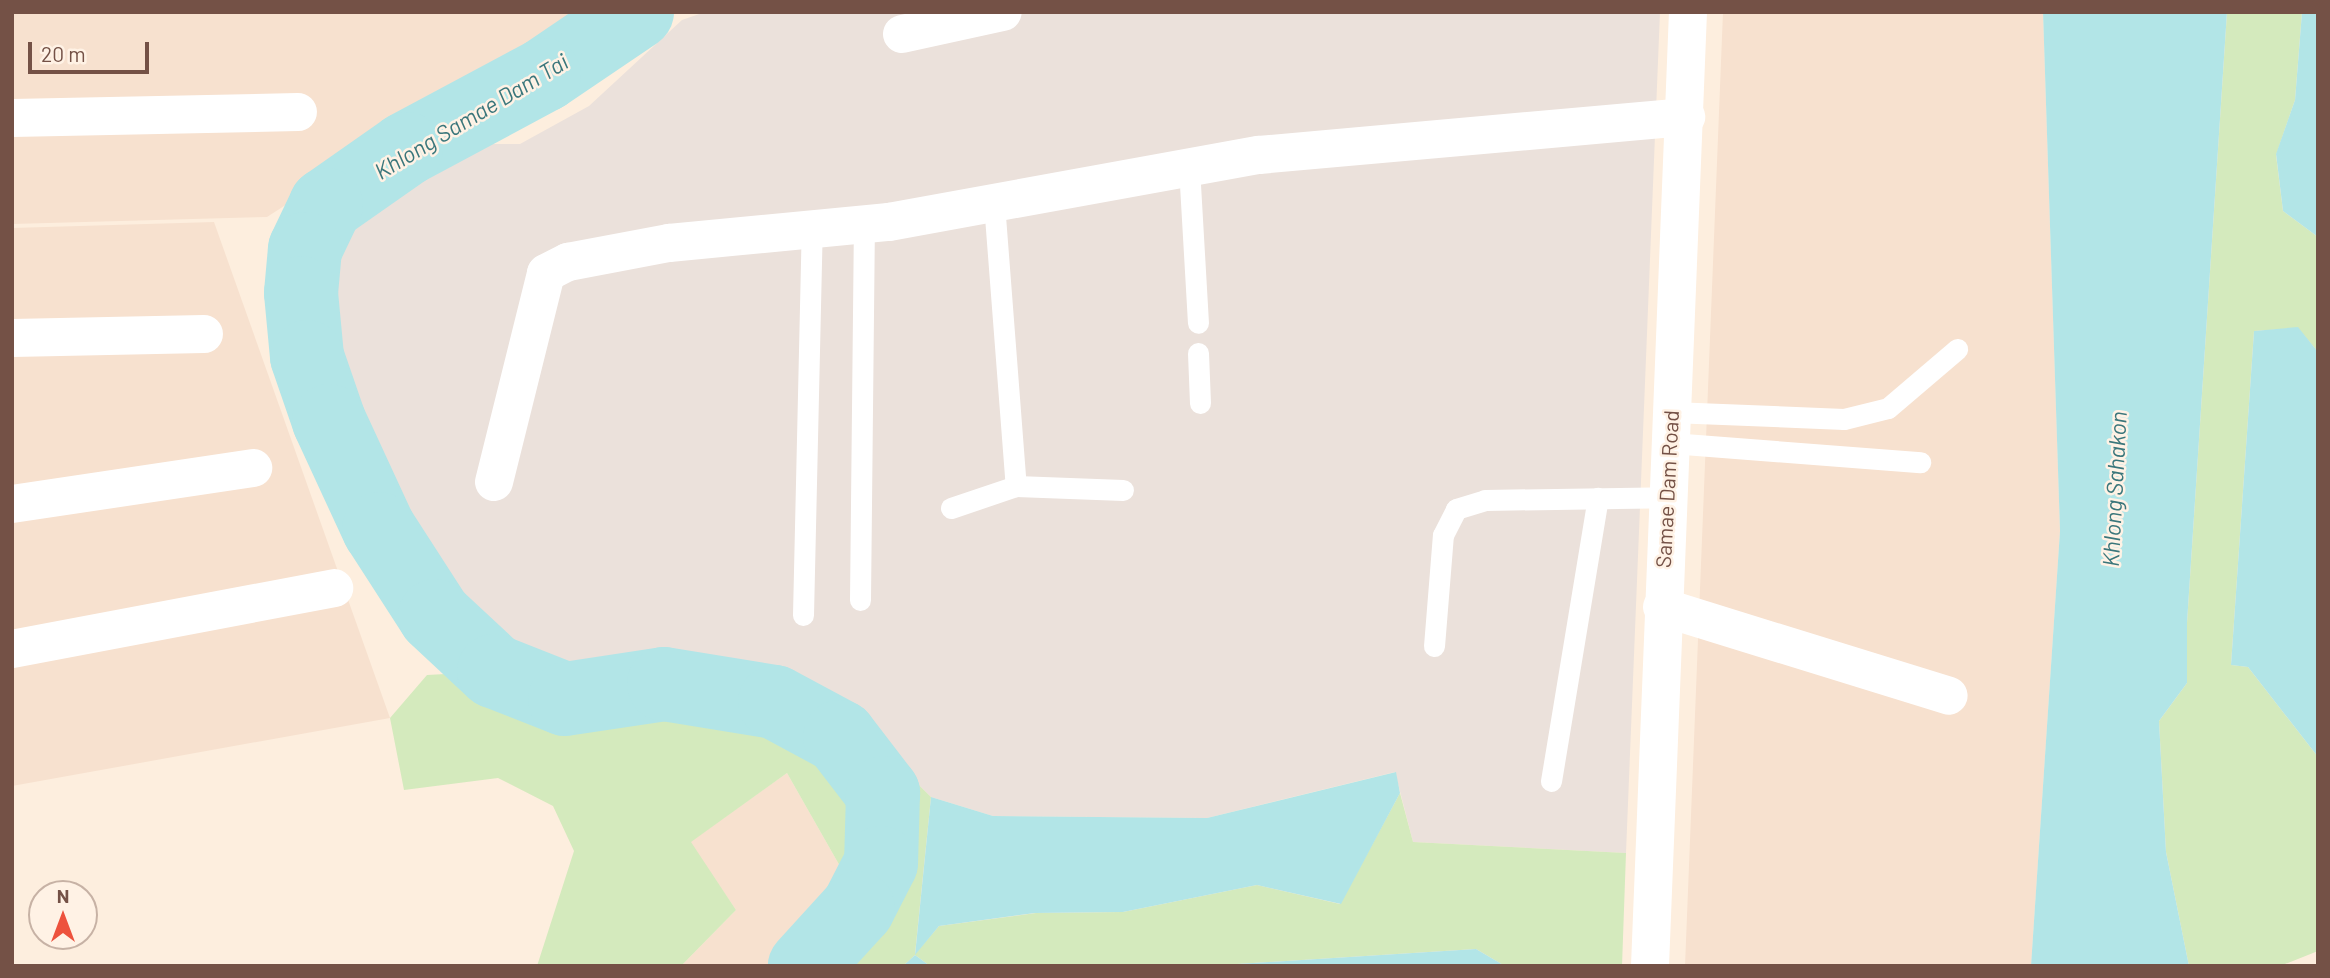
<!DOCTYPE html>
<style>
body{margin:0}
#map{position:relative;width:2330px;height:978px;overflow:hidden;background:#fdeede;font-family:Barlow,sans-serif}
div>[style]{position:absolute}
.residential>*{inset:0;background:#f7e1cf}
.industrial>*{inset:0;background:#ebe1db}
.green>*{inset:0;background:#d4eabd}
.water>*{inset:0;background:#b2e5e7}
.river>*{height:74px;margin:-37px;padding:0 37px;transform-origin:37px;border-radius:37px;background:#b2e5e7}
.lane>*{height:21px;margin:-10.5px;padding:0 10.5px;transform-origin:10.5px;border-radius:10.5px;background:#fff}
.street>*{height:38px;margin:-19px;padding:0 19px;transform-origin:19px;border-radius:19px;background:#fff}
.secondary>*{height:38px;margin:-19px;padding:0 19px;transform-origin:19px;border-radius:19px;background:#fff}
span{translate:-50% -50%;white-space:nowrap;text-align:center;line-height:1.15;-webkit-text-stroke:5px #fff2e5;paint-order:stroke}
.street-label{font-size:21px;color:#745146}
.water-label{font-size:23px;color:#3a767b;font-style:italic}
.frame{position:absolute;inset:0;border:14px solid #745146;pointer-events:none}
.north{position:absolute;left:28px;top:880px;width:70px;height:70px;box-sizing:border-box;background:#fff2e5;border:2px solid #c7b2a5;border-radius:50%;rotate:0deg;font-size:19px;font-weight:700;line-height:28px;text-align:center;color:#745146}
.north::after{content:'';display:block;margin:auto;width:24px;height:32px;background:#ed523d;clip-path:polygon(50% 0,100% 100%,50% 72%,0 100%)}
.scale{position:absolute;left:28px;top:42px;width:121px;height:32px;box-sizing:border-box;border:4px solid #745146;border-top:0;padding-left:9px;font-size:21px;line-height:24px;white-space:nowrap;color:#745146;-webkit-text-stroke:5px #fff2e5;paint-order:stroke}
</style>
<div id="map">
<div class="residential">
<div style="clip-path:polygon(12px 12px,584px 12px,267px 217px,12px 224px)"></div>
<div style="clip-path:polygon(1723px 12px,2043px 12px,2060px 531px,2031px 966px,1685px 966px)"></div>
<div style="clip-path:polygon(214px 222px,390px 718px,12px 786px,12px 228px)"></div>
<div style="clip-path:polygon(787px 773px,841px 868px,836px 908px,783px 966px,681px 966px,736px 910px,690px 842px)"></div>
</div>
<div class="industrial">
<div style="clip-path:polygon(705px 12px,1660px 12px,1626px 853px,1413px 842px,1395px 772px,1207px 818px,993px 816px,931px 797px,843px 710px,617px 670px,521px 670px,462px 616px,331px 384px,327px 331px,338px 224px,475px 144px,520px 144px,589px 106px,682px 20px)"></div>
</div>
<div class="green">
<div style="clip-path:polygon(2227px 12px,2302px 12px,2295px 100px,2276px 155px,2283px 211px,2318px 237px,2318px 352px,2298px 328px,2254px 331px,2231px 665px,2248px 667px,2318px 757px,2318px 951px,2280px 966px,2189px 966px,2166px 852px,2159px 721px,2187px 683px,2187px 623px)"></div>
<div style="clip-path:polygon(521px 670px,740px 671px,843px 710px,931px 797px,915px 954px,939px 926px,1036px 913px,1123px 912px,1257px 885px,1340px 904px,1400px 793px,1413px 842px,1626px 853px,1622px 966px,1505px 966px,1476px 949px,1206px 966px,930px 966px,915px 955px,903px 966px,783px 966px,836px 908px,841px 868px,787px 773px,691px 842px,736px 910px,681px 966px,537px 966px,574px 851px,553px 806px,498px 778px,404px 790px,390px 718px,427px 675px)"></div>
</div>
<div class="water">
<div style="clip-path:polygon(2043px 12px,2227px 12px,2187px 623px,2187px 683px,2159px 721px,2166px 852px,2189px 966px,2031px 966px,2060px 531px)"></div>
<div style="clip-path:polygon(2302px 12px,2318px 12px,2318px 237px,2283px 211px,2276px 154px,2295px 100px)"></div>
<div style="clip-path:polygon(2298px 327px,2318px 352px,2318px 757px,2248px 667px,2231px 665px,2254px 331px)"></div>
<div style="clip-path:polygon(1396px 772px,1400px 793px,1341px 904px,1257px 885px,1123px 912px,1035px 913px,939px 926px,915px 955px,930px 966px,903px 966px,915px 955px,931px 797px,993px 816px,1207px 818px)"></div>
<div style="clip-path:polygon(1476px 949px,1505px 966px,1206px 966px)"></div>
</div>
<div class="river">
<div style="left:637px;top:12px;width:112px;rotate:145.9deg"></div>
<div style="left:544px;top:75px;width:157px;rotate:151.8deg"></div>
<div style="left:406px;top:149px;width:98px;rotate:145deg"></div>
<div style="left:326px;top:205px;width:49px;rotate:115.5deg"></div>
<div style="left:305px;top:249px;width:44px;rotate:95.2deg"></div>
<div style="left:301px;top:293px;width:64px;rotate:84.6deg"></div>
<div style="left:307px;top:357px;width:68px;rotate:71deg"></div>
<div style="left:329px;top:421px;width:119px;rotate:65.2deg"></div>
<div style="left:379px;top:529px;width:103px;rotate:57.2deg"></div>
<div style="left:435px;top:616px;width:81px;rotate:43deg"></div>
<div style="left:494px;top:671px;width:76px;rotate:21.5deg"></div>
<div style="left:565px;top:699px;width:100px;rotate:-8.6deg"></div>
<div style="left:664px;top:684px;width:112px;rotate:9.2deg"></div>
<div style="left:775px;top:702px;width:74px;rotate:28.3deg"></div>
<div style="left:840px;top:737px;width:71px;rotate:52.5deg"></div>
<div style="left:883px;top:793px;width:70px;rotate:91.6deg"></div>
<div style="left:881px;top:863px;width:51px;rotate:117.1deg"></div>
<div style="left:858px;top:908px;width:79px;rotate:132.4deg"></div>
</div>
<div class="lane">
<div style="left:1189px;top:167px;width:156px;rotate:86.7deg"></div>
<div style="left:994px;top:203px;width:284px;rotate:85.6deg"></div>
<div style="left:1016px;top:486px;width:107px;rotate:2.1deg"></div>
<div style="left:1198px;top:353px;width:50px;rotate:87.7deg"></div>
<div style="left:1671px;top:412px;width:173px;rotate:2.3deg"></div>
<div style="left:1844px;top:419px;width:45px;rotate:-14deg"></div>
<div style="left:1888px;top:408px;width:91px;rotate:-40.5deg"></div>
<div style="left:1671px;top:443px;width:250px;rotate:4.4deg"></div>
<div style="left:951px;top:508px;width:69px;rotate:-18.7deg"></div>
<div style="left:860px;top:600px;width:376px;rotate:-89.4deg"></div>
<div style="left:803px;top:615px;width:386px;rotate:-88.7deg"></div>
<div style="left:1434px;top:646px;width:111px;rotate:-85.4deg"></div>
<div style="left:1443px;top:535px;width:29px;rotate:-63deg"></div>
<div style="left:1456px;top:509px;width:30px;rotate:-17deg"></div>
<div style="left:1485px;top:500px;width:182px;rotate:-0.9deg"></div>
<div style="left:1551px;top:781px;width:287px;rotate:-80.6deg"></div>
</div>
<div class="street">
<div style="left:902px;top:34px;width:103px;rotate:-12.3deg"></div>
<div style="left:12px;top:118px;width:286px;rotate:-1.2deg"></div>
<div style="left:12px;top:338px;width:192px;rotate:-1.2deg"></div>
<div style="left:494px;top:482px;width:215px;rotate:-76deg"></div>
<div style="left:546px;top:273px;width:25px;rotate:-27deg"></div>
<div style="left:568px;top:262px;width:103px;rotate:-10.7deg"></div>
<div style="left:669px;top:243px;width:221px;rotate:-5.5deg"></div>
<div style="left:889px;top:222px;width:376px;rotate:-10.3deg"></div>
<div style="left:1259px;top:155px;width:429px;rotate:-5.1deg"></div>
<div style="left:12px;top:504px;width:244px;rotate:-8.5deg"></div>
<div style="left:1662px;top:607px;width:300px;rotate:17.2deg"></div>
<div style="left:12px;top:649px;width:328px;rotate:-10.7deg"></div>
</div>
<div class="secondary">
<div style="left:1650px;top:966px;width:955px;rotate:-87.72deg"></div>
</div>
<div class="street-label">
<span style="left:1667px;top:489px;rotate:-87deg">Samae Dam Road</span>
</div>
<div class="water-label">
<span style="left:471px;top:116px;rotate:-31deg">Khlong Samae Dam Tai</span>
<span style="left:2114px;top:489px;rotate:-87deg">Khlong Sahakon</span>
</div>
<div class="frame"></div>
<div class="north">N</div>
<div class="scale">20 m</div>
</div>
